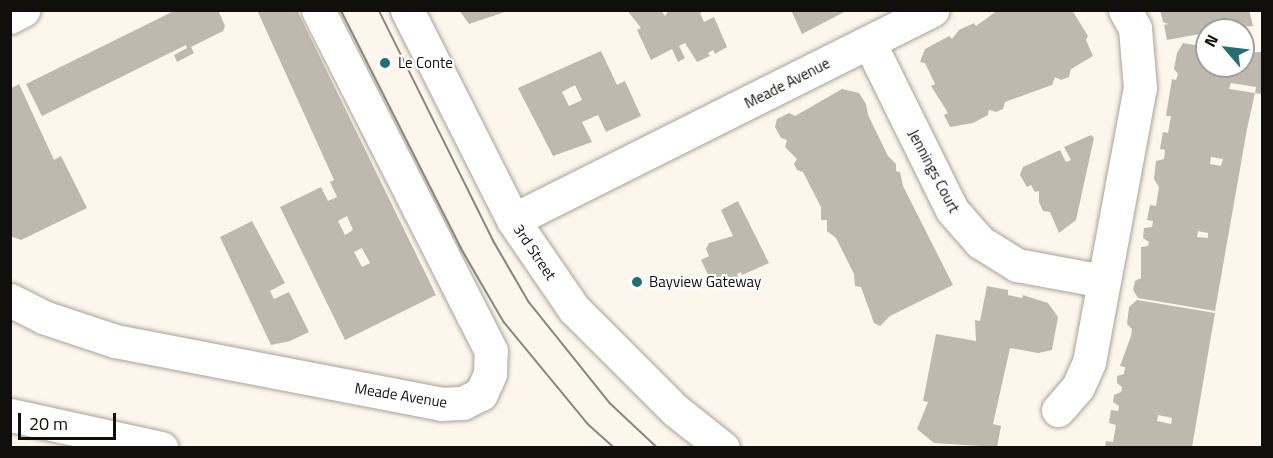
<!DOCTYPE html>
<style>
body{margin:0}
#map{position:relative;width:1273px;height:458px;overflow:hidden;background:#fdf6ec;font-family:"Titillium Web",sans-serif}
div>[style]{position:absolute}
.building>*{inset:0;background:#beb8ae}
.roads{filter:drop-shadow(0 0 2px #a8a298) drop-shadow(0 0 2px #a8a298)}
.minor>*{height:33px;margin:-16.5px;padding:0 16.5px;transform-origin:16.5px;border-radius:16.5px;background:#fff}
.major>*{height:33px;margin:-16.5px;padding:0 16.5px;transform-origin:16.5px;border-radius:16.5px;background:#fff}
.highway>*{height:33px;margin:-16.5px;padding:0 16.5px;transform-origin:16.5px;border-radius:16.5px;background:#fff}
.tram>*{height:1.5px;margin:-0.75px;padding:0 0.75px;transform-origin:0.75px;border-radius:0.75px;background:#8a867f}
.dots>*{width:16px;height:16px;translate:-50% -50%;box-sizing:border-box;border:3px solid #fff;border-radius:50%}
span{translate:-50% -50%;white-space:nowrap;text-align:center;line-height:1.15;-webkit-text-stroke:4.5px #fff;paint-order:stroke}
.poi-label{font-size:15px;color:#110f0b}
.left{translate:0 -50%;text-align:left}
.street-label{font-size:15px;color:#110f0b}
.frame{position:absolute;inset:0;border:12px solid #110f0b;pointer-events:none}
.north{position:absolute;left:1195px;top:18px;width:60px;height:60px;box-sizing:border-box;background:#fff;border:2px solid #a09f9d;border-radius:50%;rotate:298deg;font-size:16px;font-weight:700;line-height:24px;text-align:center;color:#110f0b}
.north::after{content:'';display:block;margin:auto;width:21px;height:27px;background:#246f72;clip-path:polygon(50% 0,100% 100%,50% 72%,0 100%)}
.scale{position:absolute;left:18px;top:413px;width:98px;height:27px;box-sizing:border-box;border:3px solid #110f0b;border-top:0;padding-left:8px;font-size:18px;line-height:21px;white-space:nowrap;color:#110f0b;-webkit-text-stroke:4px #fff;paint-order:stroke}
</style>
<div id="map">
<div class="building">
<div style="clip-path:polygon(176px 10px,218px 10px,225px 26px,223px 31px,191px 47px,194px 53px,177px 62px,174px 55px,187px 48px,186px 45px,42px 116px,26px 84px)"></div>
<div style="clip-path:polygon(evenodd,257px 10px,297px 10px,436px 295px,345px 340px,280px 207px,321px 187px,328px 201px,337px 197px,330px 182px,334px 180px,257px 10px,347px 216px,353px 230px,345px 235px,338px 221px,347px 216px,257px 10px,362px 248px,370px 263px,362px 267px,354px 252px,362px 248px)"></div>
<div style="clip-path:polygon(459px 10px,511px 10px,469px 24px)"></div>
<div style="clip-path:polygon(627px 10px,661px 10px,665px 16px,669px 10px,706px 10px,700px 13px,704px 22px,714px 17px,727px 47px,715px 54px,713px 50px,708px 53px,710px 56px,697px 62px,685px 43px,679px 46px,685px 58px,678px 62px,672px 49px,651px 60px,637px 30px,641px 28px)"></div>
<div style="clip-path:polygon(791px 10px,848px 10px,802px 34px)"></div>
<div style="clip-path:polygon(998px 10px,1072px 10px,1088px 36px,1086px 40px,1093px 56px,1071px 69px,1069px 77px,1061px 80px,1055px 77px,1052px 85px,1005px 102px,1003px 109px,996px 112px,989px 110px,988px 115px,973px 123px,950px 127px,944px 115px,948px 113px,931px 86px,935px 84px,925px 63px,920px 62px,925px 49px,949px 36px,952px 39px,959px 30px,974px 23px,976px 26px)"></div>
<div style="clip-path:polygon(1160px 10px,1249px 10px,1253px 26px,1207px 30px,1207px 36px,1201px 38px,1200px 34px,1167px 40px,1164px 25px,1168px 24px,1163px 22px)"></div>
<div style="clip-path:polygon(evenodd,1183px 43px,1207px 47px,1207px 66px,1243px 66px,1243px 53px,1262px 52px,1261px 94px,1255px 93px,1247px 129px,1215px 311px,1138px 298px,1133px 290px,1135px 281px,1141px 278px,1141px 247px,1148px 246px,1149px 242px,1143px 238px,1144px 228px,1152px 227px,1153px 221px,1147px 220px,1150px 205px,1156px 206px,1159px 187px,1154px 179px,1156px 161px,1164px 159px,1165px 150px,1160px 149px,1163px 132px,1168px 133px,1171px 116px,1166px 116px,1172px 79px,1176px 80px,1178px 74px,1174px 69px,1177px 53px,1183px 43px,1231px 83px,1256px 87px,1255px 93px,1229px 89px,1231px 83px,1183px 43px,1211px 157px,1223px 159px,1221px 166px,1210px 164px,1211px 157px,1183px 43px,1198px 231px,1208px 233px,1208px 238px,1197px 237px,1198px 231px)"></div>
<div style="clip-path:polygon(evenodd,601px 51px,617px 85px,625px 81px,641px 116px,606px 132px,598px 115px,582px 122px,592px 142px,553px 156px,518px 88px,601px 51px,575px 85px,582px 100px,569px 106px,562px 92px,575px 85px)"></div>
<div style="clip-path:polygon(19px 84px,54px 160px,61px 156px,87px 208px,21px 240px,10px 236px,10px 89px)"></div>
<div style="clip-path:polygon(842px 89px,859px 93px,866px 104px,868px 115px,888px 156px,896px 164px,896px 171px,900px 172px,903px 186px,953px 285px,890px 316px,880px 326px,874px 323px,861px 287px,855px 286px,854px 274px,836px 238px,827px 231px,827px 220px,821px 220px,821px 207px,803px 172px,797px 170px,794px 164px,797px 159px,785px 147px,787px 140px,781px 138px,775px 127px,777px 119px,789px 113px,795px 116px)"></div>
<div style="clip-path:polygon(1091px 135px,1094px 138px,1076px 220px,1059px 233px,1050px 212px,1043px 211px,1039px 202px,1039px 191px,1035px 192px,1031px 185px,1027px 187px,1020px 175px,1023px 167px,1060px 150px,1066px 162px,1071px 160px,1064px 147px)"></div>
<div style="clip-path:polygon(738px 201px,769px 263px,742px 275px,741px 272px,737px 274px,739px 278px,724px 285px,722px 279px,712px 283px,701px 260px,709px 256px,706px 249px,709px 243px,733px 236px,721px 210px)"></div>
<div style="clip-path:polygon(252px 221px,285px 283px,270px 291px,274px 299px,289px 292px,309px 332px,290px 341px,271px 345px,220px 237px)"></div>
<div style="clip-path:polygon(987px 286px,1008px 290px,1008px 295px,1022px 298px,1023px 295px,1048px 303px,1058px 317px,1052px 350px,1038px 353px,1010px 348px,993px 424px,1001px 426px,997px 447px,934px 443px,917px 429px,928px 402px,923px 401px,936px 334px,976px 341px,975px 320px,980px 321px)"></div>
<div style="clip-path:polygon(evenodd,1137px 300px,1215px 313px,1192px 447px,1105px 447px,1106px 441px,1113px 442px,1116px 425px,1109px 423px,1111px 410px,1118px 411px,1119px 406px,1113px 402px,1114px 395px,1121px 392px,1122px 387px,1117px 383px,1117px 376px,1124px 374px,1125px 367px,1120px 366px,1131px 336px,1132px 329px,1127px 324px,1129px 307px,1137px 300px,1158px 415px,1172px 418px,1171px 424px,1157px 421px,1158px 415px)"></div>
</div>
<div class="roads">
<div class="minor">
<div style="left:10px;top:17px;width:15px;rotate:-28deg"></div>
<div style="left:869px;top:42px;width:187px;rotate:63.7deg"></div>
<div style="left:952px;top:210px;width:43px;rotate:48.8deg"></div>
<div style="left:980px;top:242px;width:44px;rotate:31.9deg"></div>
<div style="left:1017px;top:265px;width:87px;rotate:10.5deg"></div>
<div style="left:513px;top:220px;width:469px;rotate:-26.6deg"></div>
<div style="left:10px;top:300px;width:37px;rotate:27deg"></div>
<div style="left:43px;top:317px;width:76px;rotate:18.4deg"></div>
<div style="left:115px;top:341px;width:332px;rotate:10.9deg"></div>
<div style="left:441px;top:404px;width:22px;rotate:-3deg"></div>
<div style="left:463px;top:403px;width:20px;rotate:-27deg"></div>
<div style="left:481px;top:394px;width:22px;rotate:-66deg"></div>
<div style="left:490px;top:374px;width:23px;rotate:-88deg"></div>
<div style="left:491px;top:351px;width:382px;rotate:-116.9deg"></div>
<div style="left:1058px;top:410px;width:30px;rotate:-49deg"></div>
<div style="left:1078px;top:387px;width:27px;rotate:-66deg"></div>
<div style="left:1089px;top:362px;width:279px;rotate:-79.5deg"></div>
<div style="left:1140px;top:88px;width:60px;rotate:-94.8deg"></div>
<div style="left:1135px;top:28px;width:21px;rotate:-119deg"></div>
</div>
<div class="major">
<div style="left:407px;top:10px;width:235px;rotate:63.2deg"></div>
<div style="left:513px;top:220px;width:108px;rotate:55.6deg"></div>
<div style="left:574px;top:309px;width:143px;rotate:45deg"></div>
<div style="left:675px;top:410px;width:61px;rotate:38.4deg"></div>
</div>
<div class="highway">
<div style="left:10px;top:415px;width:155px;rotate:12.3deg"></div>
</div>
</div>
<div class="tram">
<div style="left:341px;top:10px;width:267px;rotate:63.2deg"></div>
<div style="left:461px;top:248px;width:86px;rotate:59.8deg"></div>
<div style="left:504px;top:322px;width:132px;rotate:50.5deg"></div>
<div style="left:588px;top:424px;width:36px;rotate:42deg"></div>
<div style="left:379px;top:10px;width:257px;rotate:63.6deg"></div>
<div style="left:493px;top:240px;width:72px;rotate:59.9deg"></div>
<div style="left:529px;top:302px;width:129px;rotate:51.3deg"></div>
<div style="left:610px;top:403px;width:66px;rotate:43.2deg"></div>
</div>
<div class="dots">
<div style="left:385px;top:63px;background:#246f72"></div>
<div style="left:637px;top:282px;background:#246f72"></div>
</div>
<div class="poi-label">
<span class="left" style="left:398px;top:63px">Le Conte</span>
<span class="left" style="left:649px;top:282px">Bayview Gateway</span>
</div>
<div class="street-label">
<span style="left:787px;top:83px;rotate:-27deg">Meade Avenue</span>
<span style="left:934px;top:171px;rotate:62deg">Jennings Court</span>
<span style="left:535px;top:252px;rotate:56deg">3rd Street</span>
<span style="left:401px;top:395px;rotate:9deg">Meade Avenue</span>
</div>
<div class="frame"></div>
<div class="north">N</div>
<div class="scale">20 m</div>
</div>
